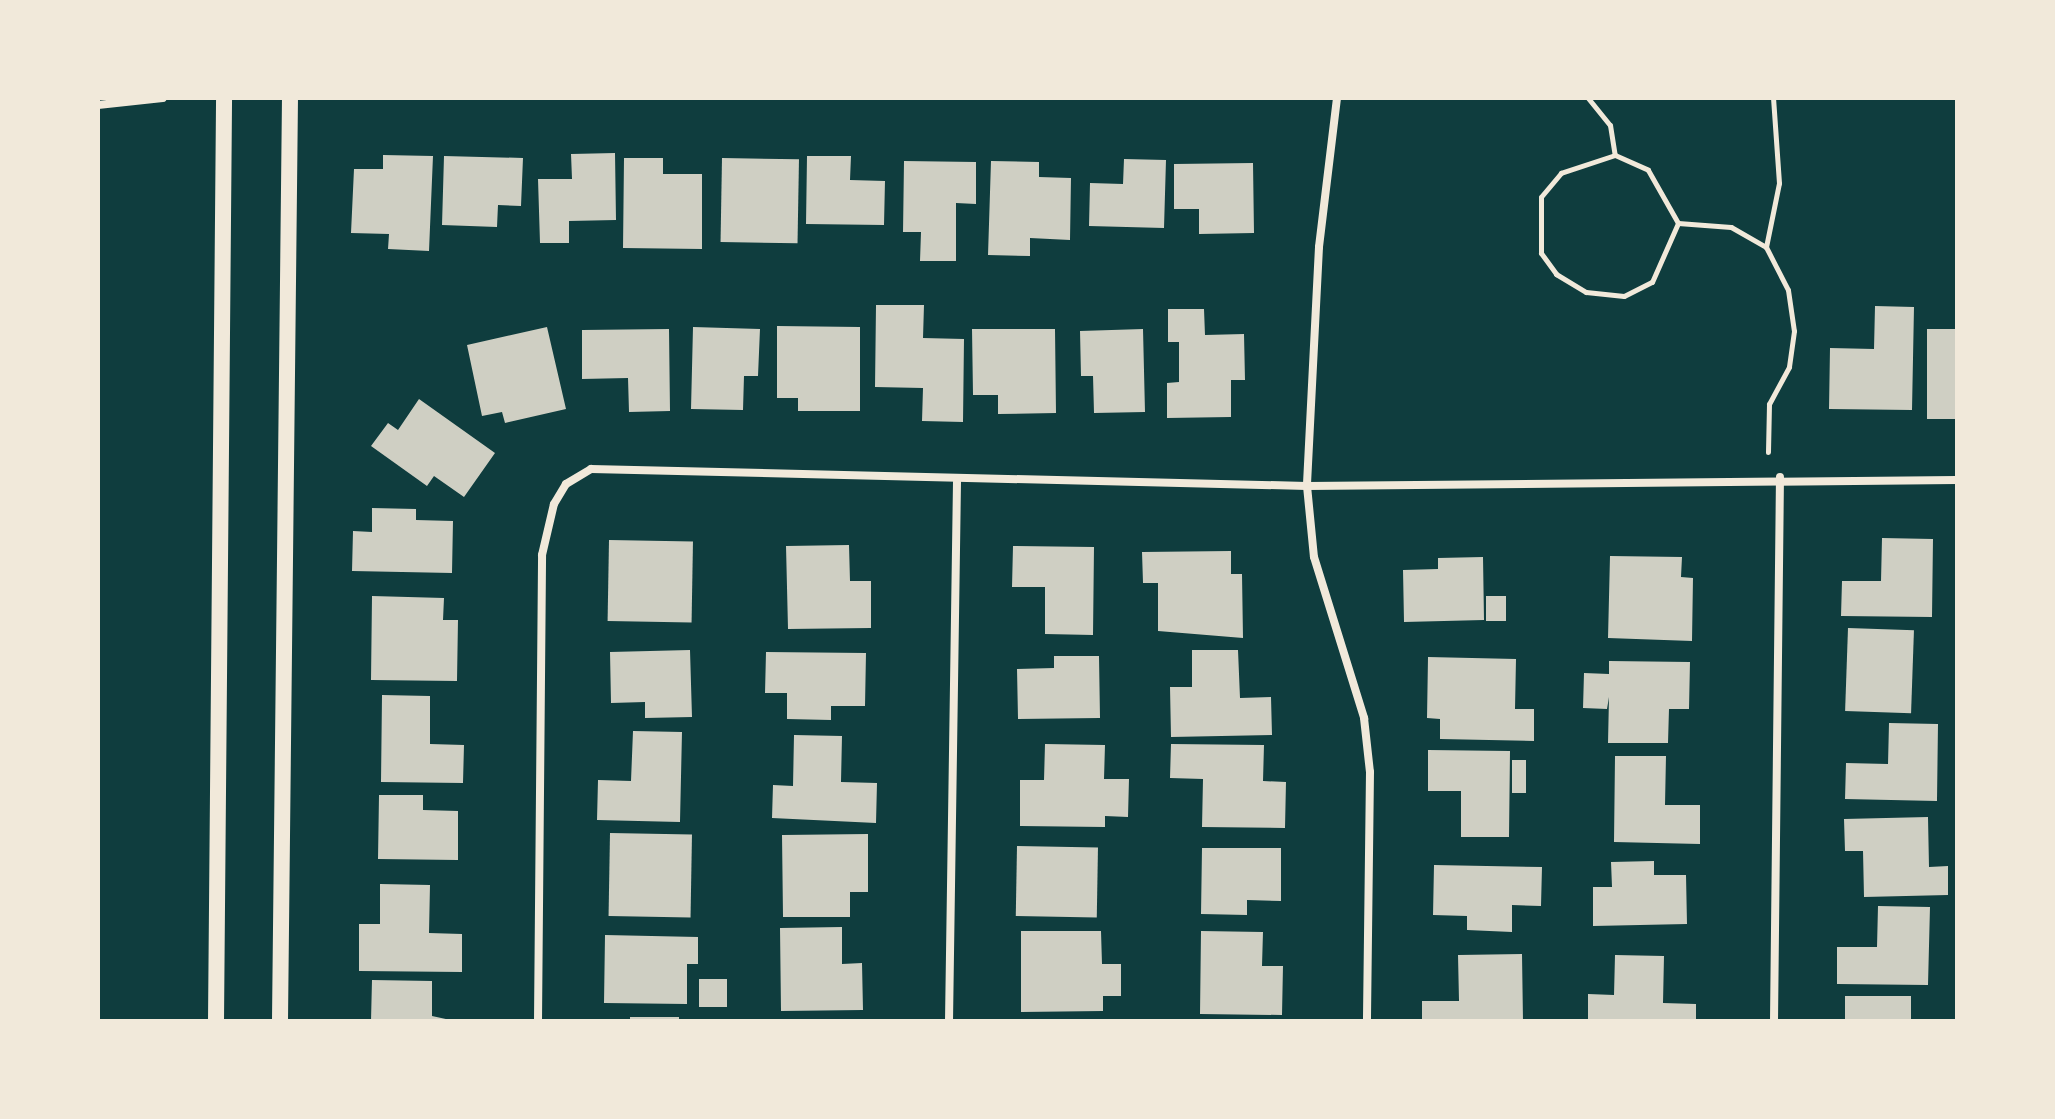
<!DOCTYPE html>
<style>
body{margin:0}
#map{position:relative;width:2055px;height:1119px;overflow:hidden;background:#0f3d3e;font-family:Roboto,sans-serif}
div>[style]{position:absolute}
.building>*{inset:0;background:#cfcfc3;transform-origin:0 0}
.path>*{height:5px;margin:-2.5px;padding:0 2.5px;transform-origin:2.5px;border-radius:2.5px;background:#f1e9da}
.minor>*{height:8px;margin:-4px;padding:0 4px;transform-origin:4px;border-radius:4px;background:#f1e9da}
.secondary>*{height:16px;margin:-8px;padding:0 8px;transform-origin:8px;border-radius:8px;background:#f1e9da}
span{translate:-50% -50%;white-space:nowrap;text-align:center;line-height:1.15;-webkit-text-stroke:8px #f1e9da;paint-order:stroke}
.frame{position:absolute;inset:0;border:100px solid #f1e9da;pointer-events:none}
</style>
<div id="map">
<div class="building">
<div style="clip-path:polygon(615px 153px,616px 220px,569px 221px,569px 243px,540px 243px,538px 179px,572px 179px,571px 154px)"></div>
<div style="clip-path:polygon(383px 155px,433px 156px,429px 251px,388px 249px,389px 234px,351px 233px,354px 169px,383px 169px)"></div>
<div style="clip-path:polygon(444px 156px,523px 158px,521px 206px,498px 205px,497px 227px,442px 225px)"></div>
<div style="clip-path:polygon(807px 156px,851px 156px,850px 180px,885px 181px,884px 225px,806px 224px)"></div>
<div style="clip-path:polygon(624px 158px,663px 158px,663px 174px,702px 174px,702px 249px,623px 248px)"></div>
<div style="left:722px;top:158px;width:77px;height:84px;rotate:1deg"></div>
<div style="clip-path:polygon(1124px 159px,1166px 160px,1164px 228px,1089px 226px,1090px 183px,1123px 184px)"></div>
<div style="clip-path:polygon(904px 161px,976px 162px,976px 204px,956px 203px,956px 261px,920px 261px,921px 232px,903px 232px)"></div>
<div style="clip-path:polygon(991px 161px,1039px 162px,1039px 177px,1071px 178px,1070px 240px,1030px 238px,1030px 256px,988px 255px)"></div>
<div style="clip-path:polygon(1253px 163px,1254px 233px,1199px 234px,1199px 209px,1174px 209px,1174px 164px)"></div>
<div style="clip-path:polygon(876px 305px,924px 305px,923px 338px,964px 339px,963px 422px,922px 421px,923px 388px,875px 387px)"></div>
<div style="clip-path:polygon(1875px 306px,1914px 307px,1912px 410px,1829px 409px,1830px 348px,1874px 349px)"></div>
<div style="clip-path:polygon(1168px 309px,1204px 309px,1205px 335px,1244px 334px,1245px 380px,1231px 380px,1231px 417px,1167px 418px,1167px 383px,1179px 382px,1179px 342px,1168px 342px)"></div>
<div style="clip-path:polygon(777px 326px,860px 327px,860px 411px,798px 411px,798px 398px,777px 398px)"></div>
<div style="clip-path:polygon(547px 327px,566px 409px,505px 423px,502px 412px,482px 416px,467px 345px)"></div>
<div style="clip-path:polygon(693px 327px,760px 329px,758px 376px,744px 376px,743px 410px,691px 409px)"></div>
<div style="clip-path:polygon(669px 329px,670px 411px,629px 412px,628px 378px,582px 379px,582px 330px)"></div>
<div style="clip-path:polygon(972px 329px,1055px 329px,1056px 413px,998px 414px,998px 395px,973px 395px)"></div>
<div style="clip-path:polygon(1143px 329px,1145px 412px,1094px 413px,1093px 376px,1081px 376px,1080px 331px)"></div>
<div style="left:1927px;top:329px;width:30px;height:90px"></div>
<div style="clip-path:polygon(419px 399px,495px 453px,464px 497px,434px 476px,427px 486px,371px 446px,388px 423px,398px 430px)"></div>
<div style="clip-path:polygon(372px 508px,416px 509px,416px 520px,453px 521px,452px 573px,352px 571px,353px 531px,372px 532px)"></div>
<div style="clip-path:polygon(1882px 538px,1933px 539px,1932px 617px,1841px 616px,1842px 581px,1881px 581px)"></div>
<div style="left:609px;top:540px;width:84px;height:81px;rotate:1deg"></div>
<div style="clip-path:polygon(849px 545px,850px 581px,871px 581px,871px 628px,788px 629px,786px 546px)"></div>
<div style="clip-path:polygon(1013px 546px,1094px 547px,1093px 635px,1045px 634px,1045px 587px,1012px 587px)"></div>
<div style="clip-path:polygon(1231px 551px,1231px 574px,1242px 574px,1243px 638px,1158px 631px,1158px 583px,1143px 583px,1142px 552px)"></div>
<div style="clip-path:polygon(1610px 556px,1682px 557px,1681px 577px,1693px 578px,1692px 641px,1608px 638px)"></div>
<div style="clip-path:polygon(1483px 557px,1484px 620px,1404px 622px,1403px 570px,1438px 569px,1438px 558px)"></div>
<div style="clip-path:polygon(372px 596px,444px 598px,443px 620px,458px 620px,457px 681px,371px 680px)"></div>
<div style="left:1486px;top:596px;width:20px;height:25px"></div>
<div style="left:1848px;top:628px;width:66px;height:83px;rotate:2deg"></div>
<div style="clip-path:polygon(690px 650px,692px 717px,645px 718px,645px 702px,611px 703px,610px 652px)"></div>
<div style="clip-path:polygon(1192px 650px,1238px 650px,1240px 698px,1271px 697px,1272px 735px,1171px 737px,1170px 687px,1192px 687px)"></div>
<div style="clip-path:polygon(766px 652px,866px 653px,865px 706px,831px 706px,831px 720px,787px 719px,787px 693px,765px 693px)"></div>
<div style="clip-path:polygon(1054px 656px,1099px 656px,1100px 718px,1018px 719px,1017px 669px,1054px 668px)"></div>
<div style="clip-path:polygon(1428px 657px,1516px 659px,1515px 709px,1534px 709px,1534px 741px,1440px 739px,1440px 719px,1427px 718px)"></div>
<div style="clip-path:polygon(1609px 661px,1690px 662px,1689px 709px,1669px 709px,1668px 743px,1608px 743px,1609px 697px,1607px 709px,1583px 708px,1584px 673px,1609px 674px)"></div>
<div style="clip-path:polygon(382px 695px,430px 696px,430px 744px,464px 745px,463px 783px,381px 782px)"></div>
<div style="clip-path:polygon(1889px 723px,1938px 724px,1937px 801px,1845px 799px,1846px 763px,1888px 764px)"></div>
<div style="clip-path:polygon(633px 731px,682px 732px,680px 822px,597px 820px,598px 780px,631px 781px)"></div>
<div style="clip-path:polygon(794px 735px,842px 736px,841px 782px,877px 783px,876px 823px,772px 818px,773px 785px,793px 786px)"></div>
<div style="clip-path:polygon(1045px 744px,1105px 745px,1104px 779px,1129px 779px,1128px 817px,1105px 816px,1105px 827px,1020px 826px,1020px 780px,1044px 780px)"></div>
<div style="clip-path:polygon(1171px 744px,1264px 745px,1263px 781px,1286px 782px,1285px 828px,1202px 827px,1203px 779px,1170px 778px)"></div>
<div style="clip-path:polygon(1428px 750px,1510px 751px,1509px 837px,1461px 837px,1461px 791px,1428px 791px)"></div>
<div style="clip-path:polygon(1615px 756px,1666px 756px,1665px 805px,1700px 805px,1700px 844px,1614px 842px)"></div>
<div style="left:1512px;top:760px;width:14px;height:33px"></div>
<div style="clip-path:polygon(379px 795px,423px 795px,423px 810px,458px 811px,458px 860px,378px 859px)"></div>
<div style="clip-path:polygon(1928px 817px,1929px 867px,1948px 866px,1948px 895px,1864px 897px,1863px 851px,1845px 851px,1844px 819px)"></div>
<div style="left:610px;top:833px;width:82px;height:83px;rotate:1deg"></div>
<div style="clip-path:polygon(868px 834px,868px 892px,850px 892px,850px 917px,783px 917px,782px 835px)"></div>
<div style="left:1017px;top:846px;width:81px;height:70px;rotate:1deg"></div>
<div style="clip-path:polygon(1202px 848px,1281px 848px,1281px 901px,1247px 900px,1247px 915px,1201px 914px)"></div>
<div style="clip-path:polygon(1654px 861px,1654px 875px,1686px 875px,1687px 924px,1593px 926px,1593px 887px,1612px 887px,1611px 862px)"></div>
<div style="clip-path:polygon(1434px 865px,1542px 867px,1541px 906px,1512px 905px,1512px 932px,1467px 930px,1467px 916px,1433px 915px)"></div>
<div style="clip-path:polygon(380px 884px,430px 885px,429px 933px,462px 934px,462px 972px,359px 971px,359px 924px,380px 924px)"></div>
<div style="clip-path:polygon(1878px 906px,1930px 907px,1928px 985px,1837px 984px,1837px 947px,1877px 947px)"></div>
<div style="clip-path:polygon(842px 927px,842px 964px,862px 963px,863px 1010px,781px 1011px,780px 928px)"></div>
<div style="clip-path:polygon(1021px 931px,1101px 931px,1102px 964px,1121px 964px,1121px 996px,1103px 996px,1103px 1011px,1021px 1012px)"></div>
<div style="clip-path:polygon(1201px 931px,1263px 932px,1262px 966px,1283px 966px,1282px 1015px,1200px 1014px)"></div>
<div style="clip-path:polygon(605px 935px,698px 937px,698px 964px,687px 964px,687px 1004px,604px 1003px)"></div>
<div style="clip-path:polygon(1522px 954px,1523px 1021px,1422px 1021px,1422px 1001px,1459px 1001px,1458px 955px)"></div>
<div style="clip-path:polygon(1615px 955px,1664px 956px,1663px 1003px,1696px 1004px,1696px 1021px,1588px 1021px,1588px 994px,1614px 995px)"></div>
<div style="left:699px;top:979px;width:28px;height:28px"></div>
<div style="clip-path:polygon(372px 980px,432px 981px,432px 1016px,455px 1021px,371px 1021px)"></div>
<div style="left:1845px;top:996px;width:66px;height:25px"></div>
<div style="left:630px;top:1017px;width:49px;height:4px"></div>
</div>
<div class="path">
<div style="left:1588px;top:98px;width:35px;rotate:51deg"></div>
<div style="left:1610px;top:125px;width:30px;rotate:81deg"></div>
<div style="left:1615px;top:155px;width:36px;rotate:24deg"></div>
<div style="left:1648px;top:170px;width:61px;rotate:60.5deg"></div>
<div style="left:1678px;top:223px;width:53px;rotate:4.3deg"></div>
<div style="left:1731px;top:227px;width:40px;rotate:29.7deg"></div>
<div style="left:1766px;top:247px;width:48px;rotate:62.9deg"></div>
<div style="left:1788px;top:290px;width:41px;rotate:81.7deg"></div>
<div style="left:1794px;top:331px;width:36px;rotate:98deg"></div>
<div style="left:1789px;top:367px;width:42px;rotate:118.4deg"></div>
<div style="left:1769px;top:404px;width:48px;rotate:91.2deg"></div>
<div style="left:1615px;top:155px;width:57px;rotate:161.6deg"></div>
<div style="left:1561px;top:173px;width:31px;rotate:130deg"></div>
<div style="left:1541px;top:197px;width:56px;rotate:90deg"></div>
<div style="left:1541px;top:253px;width:26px;rotate:54deg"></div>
<div style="left:1556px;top:274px;width:35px;rotate:31deg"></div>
<div style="left:1586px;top:292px;width:38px;rotate:6deg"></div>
<div style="left:1624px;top:296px;width:31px;rotate:-27deg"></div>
<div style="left:1652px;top:282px;width:64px;rotate:-66.2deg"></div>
<div style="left:1766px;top:247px;width:65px;rotate:-78.5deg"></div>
<div style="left:1779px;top:183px;width:85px;rotate:-94deg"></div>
</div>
<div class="minor">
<div style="left:1337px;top:98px;width:150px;rotate:96.9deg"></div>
<div style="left:1319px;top:247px;width:239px;rotate:92.9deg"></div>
<div style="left:1307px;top:486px;width:71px;rotate:84.4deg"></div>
<div style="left:1314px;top:557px;width:169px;rotate:72.7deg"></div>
<div style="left:1364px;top:718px;width:54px;rotate:83.7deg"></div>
<div style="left:1370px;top:772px;width:249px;rotate:90.7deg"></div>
<div style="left:98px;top:105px;width:65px;rotate:-6.1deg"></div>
<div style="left:538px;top:1021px;width:466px;rotate:-89.5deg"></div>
<div style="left:542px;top:555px;width:52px;rotate:-76.8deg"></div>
<div style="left:554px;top:504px;width:23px;rotate:-59deg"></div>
<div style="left:566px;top:484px;width:29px;rotate:-31deg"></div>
<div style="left:591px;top:469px;width:716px;rotate:1.36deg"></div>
<div style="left:1307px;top:486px;width:650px;rotate:-0.53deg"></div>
<div style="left:949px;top:1021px;width:539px;rotate:-89.15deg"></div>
<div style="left:1774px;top:1021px;width:544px;rotate:-89.37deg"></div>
</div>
<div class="secondary">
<div style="left:216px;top:1021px;width:923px;rotate:-89.5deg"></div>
<div style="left:280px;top:1021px;width:923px;rotate:-89.38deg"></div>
</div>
<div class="frame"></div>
</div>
